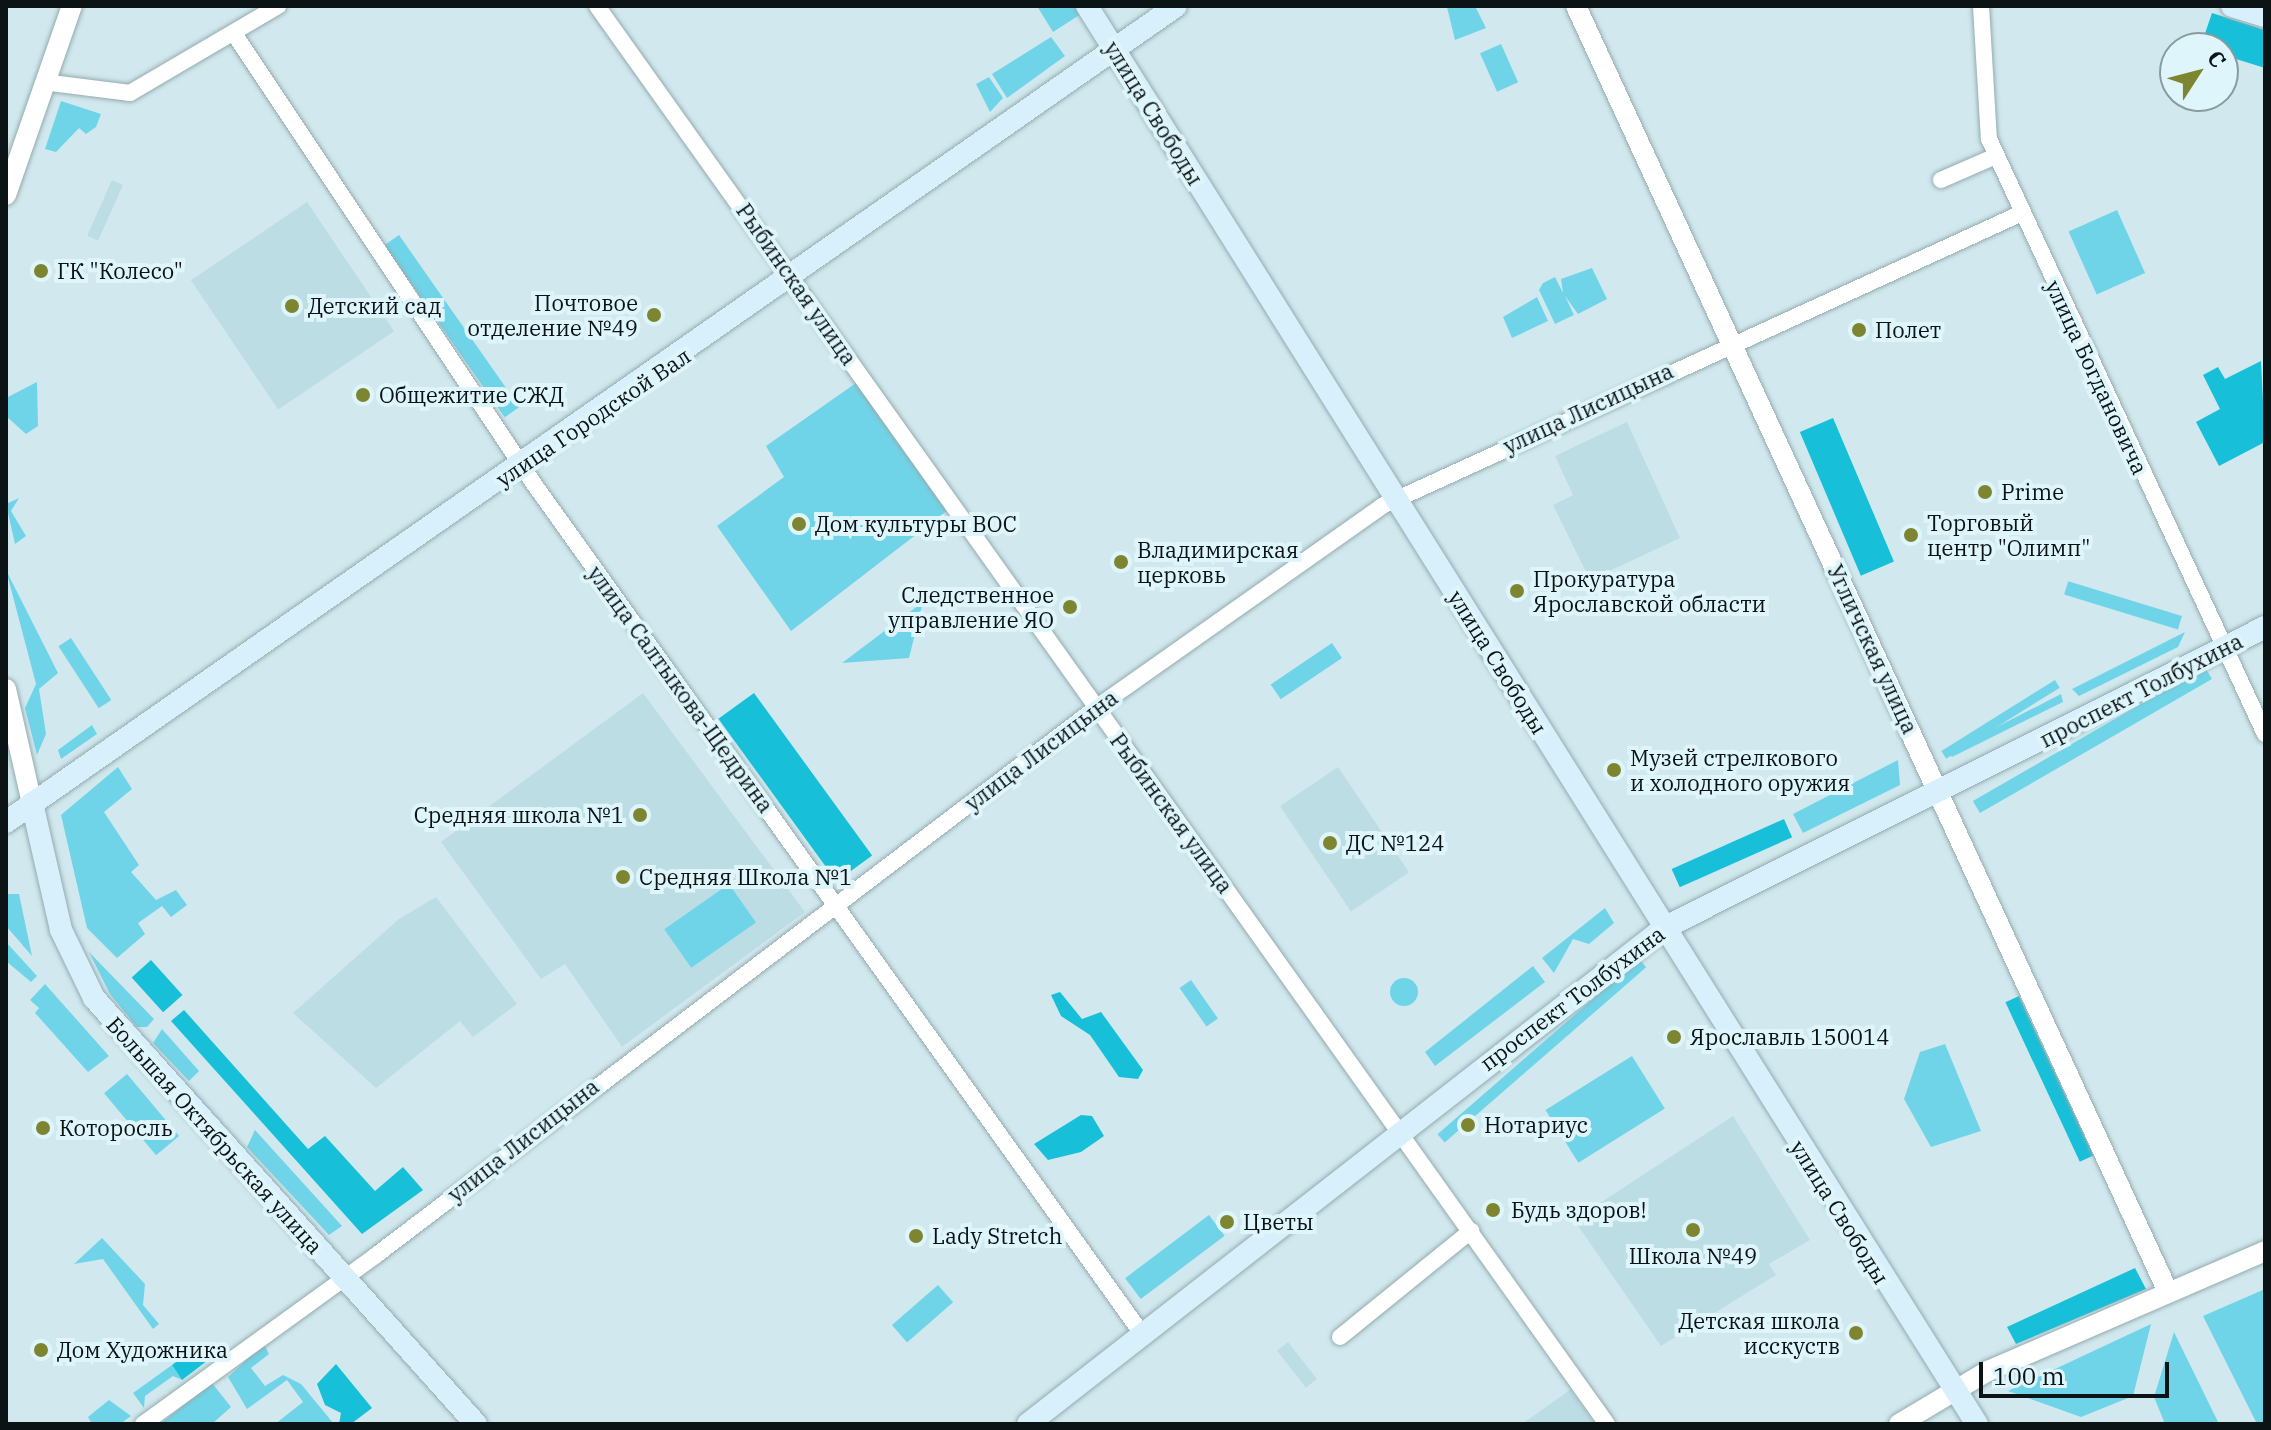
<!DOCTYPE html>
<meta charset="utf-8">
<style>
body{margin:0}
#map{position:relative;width:2271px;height:1430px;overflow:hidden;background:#d1e9ee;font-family:"IBM Plex Serif",serif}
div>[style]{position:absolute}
.built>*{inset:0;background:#bcdde4;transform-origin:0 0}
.green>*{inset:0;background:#70d4e8;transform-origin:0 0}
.round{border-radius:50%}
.forest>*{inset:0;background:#17bfd8;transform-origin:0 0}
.roads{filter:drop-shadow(0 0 2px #94abaf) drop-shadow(0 0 2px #94abaf)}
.minor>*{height:16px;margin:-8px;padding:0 8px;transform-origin:8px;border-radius:8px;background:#fff}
.tertiary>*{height:20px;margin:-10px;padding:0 10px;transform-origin:10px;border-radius:10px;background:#fff}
.secondary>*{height:22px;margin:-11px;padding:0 11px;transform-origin:11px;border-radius:11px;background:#d7f0fc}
.dots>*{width:22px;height:22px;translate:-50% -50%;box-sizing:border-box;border:4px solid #def6fb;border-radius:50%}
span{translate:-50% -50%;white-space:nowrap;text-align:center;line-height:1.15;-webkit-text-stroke:8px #def6fb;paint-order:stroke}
.street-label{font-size:22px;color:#0b1315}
.poi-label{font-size:22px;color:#0b1315}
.left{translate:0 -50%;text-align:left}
.right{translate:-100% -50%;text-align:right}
.frame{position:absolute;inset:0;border:8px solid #0b1315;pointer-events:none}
.north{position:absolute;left:2159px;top:32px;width:80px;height:80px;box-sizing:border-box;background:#def6fb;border:2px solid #8a9b9f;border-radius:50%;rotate:54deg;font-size:22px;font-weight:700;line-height:32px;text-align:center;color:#0b1315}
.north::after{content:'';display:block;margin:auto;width:28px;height:36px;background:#7e8530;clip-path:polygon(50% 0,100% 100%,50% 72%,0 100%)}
.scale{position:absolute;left:1979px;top:1362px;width:190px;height:36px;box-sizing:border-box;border:4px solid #0b1315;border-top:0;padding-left:10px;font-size:24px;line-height:28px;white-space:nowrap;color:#0b1315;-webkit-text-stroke:6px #def6fb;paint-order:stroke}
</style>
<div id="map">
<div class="built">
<div style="left:112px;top:180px;width:12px;height:61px;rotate:24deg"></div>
<div style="left:307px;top:202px;width:156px;height:140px;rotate:56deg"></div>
<div style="clip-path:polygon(1627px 422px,1680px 538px,1590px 580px,1553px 505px,1573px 495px,1555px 456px)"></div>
<div style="clip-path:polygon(643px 693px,805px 912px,622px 1047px,565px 964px,541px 979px,441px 842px)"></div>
<div style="left:1338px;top:767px;width:127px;height:70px;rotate:56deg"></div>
<div style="clip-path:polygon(436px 897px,517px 1004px,473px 1037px,460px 1021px,376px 1088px,293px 1013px,399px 919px)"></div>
<div style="clip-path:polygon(1733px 1116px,1810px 1240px,1769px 1264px,1776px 1275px,1661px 1346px,1574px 1220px)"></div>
<div style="left:1288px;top:1342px;width:47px;height:14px;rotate:52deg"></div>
<div style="clip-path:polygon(1570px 1390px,1595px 1424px,1522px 1424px)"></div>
</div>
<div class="green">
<div style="clip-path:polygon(1037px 6px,1076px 6px,1081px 14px,1053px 32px)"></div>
<div style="clip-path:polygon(1475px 6px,1486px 28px,1455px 40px,1447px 7px)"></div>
<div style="clip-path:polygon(1051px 37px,1065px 56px,1007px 98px,992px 74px)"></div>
<div style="left:1501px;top:44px;width:42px;height:23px;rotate:66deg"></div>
<div style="clip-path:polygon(989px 77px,1003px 98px,990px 112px,976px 84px)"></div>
<div style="clip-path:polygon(61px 101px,101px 114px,96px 127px,86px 134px,79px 128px,56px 152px,45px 149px)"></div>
<div style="left:2117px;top:210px;width:69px;height:53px;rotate:66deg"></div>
<div style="left:399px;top:235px;width:210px;height:18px;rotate:55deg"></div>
<div style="clip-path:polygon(1592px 268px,1607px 299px,1578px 314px,1565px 296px,1574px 315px,1555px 324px,1539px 290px,1543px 283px,1555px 277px,1563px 293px,1561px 279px)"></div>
<div style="clip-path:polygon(1537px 297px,1548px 321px,1512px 338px,1503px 317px)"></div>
<div style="clip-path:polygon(37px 382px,38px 426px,26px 434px,6px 416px,6px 398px)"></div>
<div style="clip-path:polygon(856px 383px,948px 510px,791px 631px,717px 526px,784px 477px,766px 446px)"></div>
<div style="clip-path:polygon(19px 498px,11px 511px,26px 536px,15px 544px,6px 504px)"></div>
<div style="clip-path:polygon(6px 570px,58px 673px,39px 689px,46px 734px,37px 755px,25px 708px,36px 684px)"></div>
<div style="clip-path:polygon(923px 602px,909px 658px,842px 663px)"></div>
<div style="left:2182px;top:616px;width:14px;height:119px;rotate:107deg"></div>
<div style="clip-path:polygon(2185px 632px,2178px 647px,2079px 696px,2072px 689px)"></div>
<div style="left:71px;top:638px;width:74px;height:15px;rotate:57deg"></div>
<div style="left:1332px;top:643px;width:18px;height:74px;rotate:56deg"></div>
<div style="left:2205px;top:667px;width:14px;height:268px;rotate:60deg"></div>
<div style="left:2055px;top:680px;width:9px;height:134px;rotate:58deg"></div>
<div style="clip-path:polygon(2061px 694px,2063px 702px,1952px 757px,1948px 752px)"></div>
<div style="clip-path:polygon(92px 725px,97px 734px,61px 759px,58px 750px)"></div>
<div style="clip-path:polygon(1898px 760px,1900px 785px,1803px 833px,1793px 814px)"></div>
<div style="clip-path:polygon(118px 767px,132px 789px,104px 812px,139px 865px,131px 872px,156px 900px,176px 890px,187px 905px,171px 917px,162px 906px,138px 923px,145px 934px,117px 958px,87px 928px,61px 815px)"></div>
<div style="left:729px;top:884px;width:47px;height:79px;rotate:55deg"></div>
<div style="clip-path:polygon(6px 894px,19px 894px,32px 956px,6px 926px)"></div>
<div style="clip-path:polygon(1605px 908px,1614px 923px,1589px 944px,1573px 939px,1554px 973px,1542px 958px)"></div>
<div style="clip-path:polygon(6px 942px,37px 976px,31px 982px,6px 961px)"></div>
<div style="clip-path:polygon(89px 952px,154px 1019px,147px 1027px,137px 1027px,110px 994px)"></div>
<div style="left:1639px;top:959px;width:11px;height:267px;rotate:49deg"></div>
<div style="clip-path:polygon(1533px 966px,1545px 982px,1435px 1066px,1425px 1052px)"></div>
<div class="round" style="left:1390px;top:978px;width:28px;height:28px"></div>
<div style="left:1191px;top:980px;width:47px;height:14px;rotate:55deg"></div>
<div style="clip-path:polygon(45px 984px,109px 1056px,88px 1072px,35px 1013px,39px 1008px,30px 1000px)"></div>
<div style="clip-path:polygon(162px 1029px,199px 1071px,189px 1081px,153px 1043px)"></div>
<div style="clip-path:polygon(1945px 1044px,1981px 1131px,1931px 1147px,1904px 1099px,1920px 1052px)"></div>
<div style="left:1632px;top:1056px;width:62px;height:102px;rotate:58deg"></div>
<div style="left:127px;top:1074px;width:81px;height:30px;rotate:50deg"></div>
<div style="clip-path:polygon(255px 1130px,342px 1226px,329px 1235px,247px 1147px)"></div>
<div style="left:1209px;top:1215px;width:26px;height:105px;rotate:53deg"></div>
<div style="clip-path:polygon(102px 1238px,145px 1284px,143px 1305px,159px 1324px,153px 1329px,103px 1259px,74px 1264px)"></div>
<div style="left:938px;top:1285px;width:23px;height:61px;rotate:49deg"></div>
<div style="clip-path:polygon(2265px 1289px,2265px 1424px,2257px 1424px,2203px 1316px)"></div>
<div style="clip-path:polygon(2151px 1324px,2133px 1396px,2081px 1417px,2008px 1391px)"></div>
<div style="clip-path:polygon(2174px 1332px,2219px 1424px,2165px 1424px,2154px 1397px)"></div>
<div style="clip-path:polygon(264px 1344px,269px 1354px,251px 1368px,265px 1386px,283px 1375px,301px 1384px,334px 1424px,275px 1424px,303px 1402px,287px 1380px,247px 1409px,228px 1377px)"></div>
<div style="clip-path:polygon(172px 1365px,182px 1380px,173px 1376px,145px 1396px,144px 1408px,133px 1393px)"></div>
<div style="clip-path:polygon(212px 1383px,231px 1407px,212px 1424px,160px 1424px)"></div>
<div style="clip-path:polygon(109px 1400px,131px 1416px,120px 1424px,92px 1424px,88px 1417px)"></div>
</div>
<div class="forest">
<div style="clip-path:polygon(2212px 13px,2265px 30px,2265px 68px,2223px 55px,2223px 48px,2200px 48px)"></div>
<div style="clip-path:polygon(2261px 361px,2265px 442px,2219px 466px,2196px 422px,2220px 409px,2203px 375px,2218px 367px,2225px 379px)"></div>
<div style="left:1833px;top:418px;width:156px;height:36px;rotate:67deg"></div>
<div style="left:754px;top:693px;width:201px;height:44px;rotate:54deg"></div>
<div style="left:1784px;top:819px;width:20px;height:123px;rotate:66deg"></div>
<div style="left:151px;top:960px;width:47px;height:26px;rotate:48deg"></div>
<div style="clip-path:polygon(1060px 992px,1082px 1019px,1101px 1012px,1143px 1070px,1138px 1079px,1119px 1077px,1090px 1035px,1061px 1016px,1051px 995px)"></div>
<div style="left:2019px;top:996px;width:176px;height:15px;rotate:65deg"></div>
<div style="clip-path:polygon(184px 1010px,308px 1149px,325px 1136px,375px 1191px,403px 1167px,423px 1190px,362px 1234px,171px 1021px)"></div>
<div style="clip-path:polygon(1081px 1115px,1092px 1116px,1104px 1136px,1081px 1152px,1048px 1160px,1034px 1144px)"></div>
<div style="clip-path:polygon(2135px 1268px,2146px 1289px,2016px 1344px,2007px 1327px)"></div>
<div style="clip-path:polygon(199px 1345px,212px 1357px,182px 1380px,172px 1365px)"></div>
<div style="clip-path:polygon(336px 1364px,372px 1408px,351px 1424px,339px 1424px,341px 1413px,325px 1405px,317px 1384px)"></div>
</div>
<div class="roads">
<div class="minor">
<div style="left:597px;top:6px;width:1741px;rotate:54.54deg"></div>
<div style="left:1981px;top:6px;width:133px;rotate:86.6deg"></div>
<div style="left:1989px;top:139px;width:656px;rotate:65.12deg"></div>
<div style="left:235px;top:35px;width:539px;rotate:56.34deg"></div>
<div style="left:534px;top:484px;width:1045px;rotate:54.42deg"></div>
<div style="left:51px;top:83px;width:80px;rotate:7.2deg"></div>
<div style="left:130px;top:93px;width:172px;rotate:-30.4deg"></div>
<div style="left:1941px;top:180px;width:60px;rotate:-23.6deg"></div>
<div style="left:1340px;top:1337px;width:169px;rotate:-39deg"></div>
<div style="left:143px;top:1424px;width:286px;rotate:-35.9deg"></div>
<div style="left:375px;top:1256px;width:906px;rotate:-37.24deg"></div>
<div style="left:1096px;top:708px;width:350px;rotate:-35.2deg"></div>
<div style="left:1382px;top:506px;width:704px;rotate:-24.6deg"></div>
</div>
<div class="tertiary">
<div style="left:1576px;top:6px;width:1416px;rotate:65.28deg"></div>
<div style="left:6px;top:195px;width:200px;rotate:-70.8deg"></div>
<div style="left:6px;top:689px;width:117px;rotate:77.2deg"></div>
<div style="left:1899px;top:1424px;width:104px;rotate:-30.8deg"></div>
<div style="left:1988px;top:1371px;width:302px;rotate:-23.4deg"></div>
</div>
<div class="secondary">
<div style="left:1087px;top:6px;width:1674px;rotate:57.89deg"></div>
<div style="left:2232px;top:6px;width:34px;rotate:17deg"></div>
<div style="left:32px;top:803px;width:130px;rotate:77.1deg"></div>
<div style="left:61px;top:930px;width:76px;rotate:64.1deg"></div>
<div style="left:94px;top:998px;width:572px;rotate:48.12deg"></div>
<div style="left:6px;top:822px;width:1426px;rotate:-34.89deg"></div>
<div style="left:1028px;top:1424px;width:807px;rotate:-37.95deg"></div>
<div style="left:1664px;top:928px;width:672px;rotate:-26.6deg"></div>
</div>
</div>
<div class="dots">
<div style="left:41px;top:271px;background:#7e8530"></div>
<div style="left:292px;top:306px;background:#7e8530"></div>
<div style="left:654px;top:315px;background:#7e8530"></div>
<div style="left:1859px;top:330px;background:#7e8530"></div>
<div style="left:363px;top:395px;background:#7e8530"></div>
<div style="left:1985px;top:492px;background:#7e8530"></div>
<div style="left:799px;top:524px;background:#7e8530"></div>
<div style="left:1911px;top:535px;background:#7e8530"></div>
<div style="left:1121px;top:562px;background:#7e8530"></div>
<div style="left:1517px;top:591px;background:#7e8530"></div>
<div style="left:1070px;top:607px;background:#7e8530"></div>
<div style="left:1614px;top:770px;background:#7e8530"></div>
<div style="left:640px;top:815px;background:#7e8530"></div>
<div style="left:1330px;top:843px;background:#7e8530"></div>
<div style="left:623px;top:877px;background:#7e8530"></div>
<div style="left:1674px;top:1037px;background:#7e8530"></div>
<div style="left:1468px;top:1125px;background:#7e8530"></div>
<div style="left:43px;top:1128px;background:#7e8530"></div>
<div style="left:1493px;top:1210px;background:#7e8530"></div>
<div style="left:1227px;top:1222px;background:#7e8530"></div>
<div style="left:1693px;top:1230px;background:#7e8530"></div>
<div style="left:916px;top:1236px;background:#7e8530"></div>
<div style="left:1856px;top:1333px;background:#7e8530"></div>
<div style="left:41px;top:1350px;background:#7e8530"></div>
</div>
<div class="street-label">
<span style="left:1154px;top:113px;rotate:58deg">улица Свободы</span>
<span style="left:797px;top:284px;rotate:55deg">Рыбинская улица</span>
<span style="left:2097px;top:377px;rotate:65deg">улица Богдановича</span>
<span style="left:1588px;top:408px;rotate:-25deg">улица Лисицына</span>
<span style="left:593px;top:417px;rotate:-34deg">улица Городской Вал</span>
<span style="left:1873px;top:649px;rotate:65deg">Угличская улица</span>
<span style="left:1498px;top:662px;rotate:58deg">улица Свободы</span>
<span style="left:681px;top:689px;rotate:54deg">улица Салтыкова-Щедрина</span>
<span style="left:2141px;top:690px;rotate:-27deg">проспект Толбухина</span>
<span style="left:1041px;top:750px;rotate:-37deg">улица Лисицына</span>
<span style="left:1172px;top:813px;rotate:54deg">Рыбинская улица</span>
<span style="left:1572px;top:998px;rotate:-37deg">проспект Толбухина</span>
<span style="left:215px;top:1135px;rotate:48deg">Большая Октябрьская улица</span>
<span style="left:523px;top:1140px;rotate:-38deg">улица Лисицына</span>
<span style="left:1840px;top:1212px;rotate:58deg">улица Свободы</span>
</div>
<div class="poi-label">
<span class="left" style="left:57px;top:271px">ГК "Колесо"</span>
<span class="right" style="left:638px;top:315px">Почтовое<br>отделение №49</span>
<span class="left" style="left:308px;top:306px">Детский сад</span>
<span class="left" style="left:1875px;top:330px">Полет</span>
<span class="left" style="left:379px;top:395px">Общежитие СЖД</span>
<span class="left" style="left:2001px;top:492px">Prime</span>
<span class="left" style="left:1927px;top:535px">Торговый<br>центр "Олимп"</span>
<span class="left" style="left:815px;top:524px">Дом культуры ВОС</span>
<span class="left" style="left:1137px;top:562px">Владимирская<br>церковь</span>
<span class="left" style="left:1533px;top:591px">Прокуратура<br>Ярославской области</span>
<span class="right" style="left:1054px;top:607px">Следственное<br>управление ЯО</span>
<span class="left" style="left:1630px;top:770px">Музей стрелкового<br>и холодного оружия</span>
<span class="right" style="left:624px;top:815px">Средняя школа №1</span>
<span class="left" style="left:1346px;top:843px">ДС №124</span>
<span class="left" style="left:639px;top:877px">Средняя Школа №1</span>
<span class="left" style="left:1690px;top:1037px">Ярославль 150014</span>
<span class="left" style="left:1484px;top:1125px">Нотариус</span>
<span class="left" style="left:59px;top:1128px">Которосль</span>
<span class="left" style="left:1511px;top:1210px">Будь здоров!</span>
<span class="left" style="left:1243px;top:1222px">Цветы</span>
<span class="left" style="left:932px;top:1236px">Lady Stretch</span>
<span style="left:1693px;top:1256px">Школа №49</span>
<span class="right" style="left:1840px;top:1333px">Детская школа<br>исскуств</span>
<span class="left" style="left:57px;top:1350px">Дом Художника</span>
</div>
<div class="frame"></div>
<div class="north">С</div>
<div class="scale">100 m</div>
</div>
